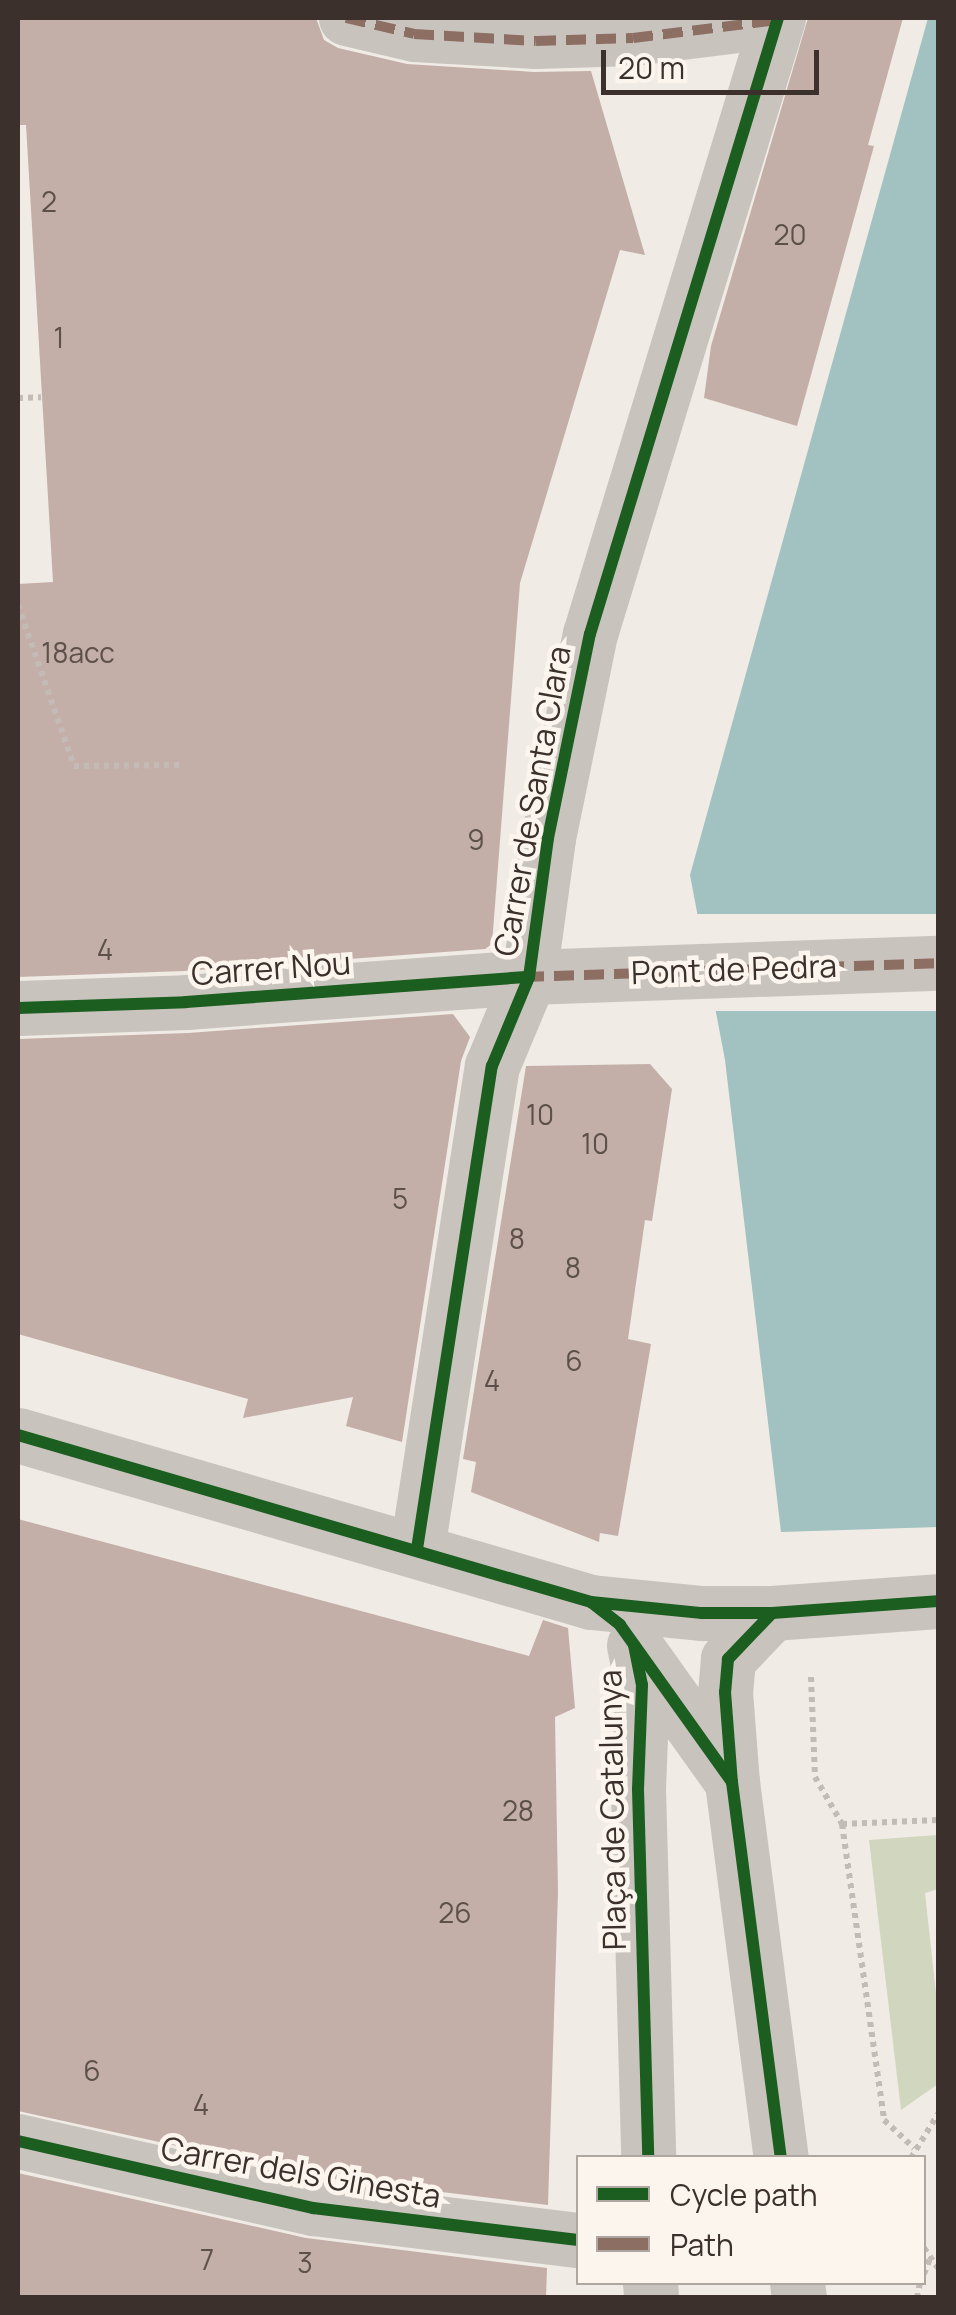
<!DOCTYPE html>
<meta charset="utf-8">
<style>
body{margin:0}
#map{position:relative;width:956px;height:2315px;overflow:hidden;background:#f0ebe5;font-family:Manrope,sans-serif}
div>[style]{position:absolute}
.green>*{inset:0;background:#d1d6bf}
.water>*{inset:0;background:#a1c2c1}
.pier>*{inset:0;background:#f0ebe5;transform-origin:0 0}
.building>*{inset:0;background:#c3afa7}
.path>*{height:6px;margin-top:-3px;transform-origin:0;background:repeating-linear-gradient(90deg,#c2bbb6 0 5px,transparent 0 10px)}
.street>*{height:55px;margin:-27.5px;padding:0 27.5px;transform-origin:27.5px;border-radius:27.5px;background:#c9c3be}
.quiet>*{height:10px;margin-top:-5px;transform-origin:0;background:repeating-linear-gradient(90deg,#8d6e63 0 20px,transparent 0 30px)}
.cycleway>*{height:12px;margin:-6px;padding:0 6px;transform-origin:6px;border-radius:6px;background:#1b5e20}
span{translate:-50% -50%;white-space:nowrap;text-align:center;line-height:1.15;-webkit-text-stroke:9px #fbf5ee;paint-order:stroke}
.number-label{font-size:28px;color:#5d504a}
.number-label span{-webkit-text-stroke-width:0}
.street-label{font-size:32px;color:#3b302b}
.frame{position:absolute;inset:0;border:20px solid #3b302b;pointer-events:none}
.legend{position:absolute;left:576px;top:2155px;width:350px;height:130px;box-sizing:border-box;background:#fbf5ee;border:2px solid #aea6a0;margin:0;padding:12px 18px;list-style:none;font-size:30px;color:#3b302b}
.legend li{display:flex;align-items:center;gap:20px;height:50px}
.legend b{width:50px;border:2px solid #aea6a0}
.scale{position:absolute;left:601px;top:50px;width:218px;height:45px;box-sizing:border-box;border:5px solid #3b302b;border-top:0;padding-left:12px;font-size:30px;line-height:35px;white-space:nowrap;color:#3b302b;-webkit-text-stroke:8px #fbf5ee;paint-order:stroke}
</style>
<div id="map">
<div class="green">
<div style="clip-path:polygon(937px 1835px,938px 1889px,925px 1893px,938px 2012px,938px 2084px,901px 2110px,869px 1840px)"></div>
</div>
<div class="water">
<div style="clip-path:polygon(928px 18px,938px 18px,938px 1527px,781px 1532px,725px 1060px,690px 875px)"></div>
</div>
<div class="pier">
<div style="left:938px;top:914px;width:97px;height:244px;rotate:90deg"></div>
</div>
<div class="building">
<div style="clip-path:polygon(18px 18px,316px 18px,324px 40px,338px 48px,407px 64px,534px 72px,591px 71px,645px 255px,620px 250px,520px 583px,492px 944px,485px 949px,184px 971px,18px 977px,18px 584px,53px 582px,26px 125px,18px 125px)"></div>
<div style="clip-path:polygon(808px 18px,903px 18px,868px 145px,874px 146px,797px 426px,704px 398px,711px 346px)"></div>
<div style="clip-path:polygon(453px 1014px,470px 1037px,461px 1061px,402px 1442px,346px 1426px,353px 1397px,243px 1418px,248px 1399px,18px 1334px,18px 1039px,188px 1033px)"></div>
<div style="clip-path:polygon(650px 1064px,672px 1089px,652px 1221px,645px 1220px,628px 1339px,651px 1344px,618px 1536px,600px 1533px,599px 1542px,471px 1492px,476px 1462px,463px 1459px,526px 1066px)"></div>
<div style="clip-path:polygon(18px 1519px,529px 1656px,543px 1620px,568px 1628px,575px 1708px,555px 1717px,558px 1892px,548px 2205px,318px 2177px,18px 2111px)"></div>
<div style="clip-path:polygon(18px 2173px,306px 2238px,547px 2268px,546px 2298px,18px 2298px)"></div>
</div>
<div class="path">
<div style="left:18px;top:398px;width:23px;rotate:-2deg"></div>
<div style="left:18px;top:605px;width:170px;rotate:70.8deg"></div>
<div style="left:74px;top:766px;width:105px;rotate:-0.5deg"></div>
<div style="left:811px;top:1677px;width:100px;rotate:87.7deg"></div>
<div style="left:815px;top:1777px;width:54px;rotate:60.1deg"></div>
<div style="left:842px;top:1824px;width:299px;rotate:81.9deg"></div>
<div style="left:884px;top:2120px;width:41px;rotate:43deg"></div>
<div style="left:842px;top:1824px;width:96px;rotate:-2.4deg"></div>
<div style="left:911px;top:2158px;width:52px;rotate:-58.5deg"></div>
<div style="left:924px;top:2248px;width:24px;rotate:55deg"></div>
<div style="left:924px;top:2274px;width:17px;rotate:-69deg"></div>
<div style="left:917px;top:2298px;width:16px;rotate:-79deg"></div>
</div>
<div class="street">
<div style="left:346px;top:18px;width:70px;rotate:13.2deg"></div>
<div style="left:414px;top:34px;width:122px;rotate:3.3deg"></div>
<div style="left:536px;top:41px;width:97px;rotate:-1.8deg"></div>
<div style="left:633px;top:38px;width:145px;rotate:-7.1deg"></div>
<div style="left:18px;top:1008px;width:168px;rotate:-2deg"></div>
<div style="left:186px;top:1002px;width:344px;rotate:-4.2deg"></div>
<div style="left:529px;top:977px;width:409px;rotate:-2deg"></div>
<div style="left:18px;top:1435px;width:597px;rotate:16.25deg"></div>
<div style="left:591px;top:1602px;width:112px;rotate:5.7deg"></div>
<div style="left:702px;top:1613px;width:70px"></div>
<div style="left:772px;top:1613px;width:166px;rotate:-4.1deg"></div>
<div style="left:417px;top:1549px;width:489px;rotate:-81.2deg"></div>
<div style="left:492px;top:1066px;width:96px;rotate:-67.4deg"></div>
<div style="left:529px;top:977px;width:140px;rotate:-82.2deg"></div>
<div style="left:548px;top:838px;width:208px;rotate:-78.4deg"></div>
<div style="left:590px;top:634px;width:644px;rotate:-73.03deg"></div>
<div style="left:772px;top:1613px;width:64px;rotate:133.7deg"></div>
<div style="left:728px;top:1659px;width:33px;rotate:95deg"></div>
<div style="left:725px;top:1692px;width:90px;rotate:85.6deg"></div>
<div style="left:732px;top:1782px;width:379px;rotate:82.6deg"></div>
<div style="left:634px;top:1645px;width:41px;rotate:78.7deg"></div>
<div style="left:642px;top:1685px;width:104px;rotate:92.2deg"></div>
<div style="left:638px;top:1789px;width:369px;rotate:88.4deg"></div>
<div style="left:638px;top:1650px;width:162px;rotate:54.5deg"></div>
<div style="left:18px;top:2141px;width:303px;rotate:12.8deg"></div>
<div style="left:313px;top:2208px;width:267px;rotate:6.9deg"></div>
<div style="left:650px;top:2282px;width:16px;rotate:86deg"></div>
<div style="left:797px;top:2282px;width:16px;rotate:83deg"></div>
</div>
<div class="quiet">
<div style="left:346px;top:18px;width:70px;rotate:13.2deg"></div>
<div style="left:414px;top:34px;width:122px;rotate:3.3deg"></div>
<div style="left:536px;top:41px;width:97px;rotate:-1.8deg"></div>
<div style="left:633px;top:38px;width:145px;rotate:-7.1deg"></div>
<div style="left:524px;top:977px;width:414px;rotate:-1.9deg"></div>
</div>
<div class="cycleway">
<div style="left:18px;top:1008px;width:168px;rotate:-2deg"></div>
<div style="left:186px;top:1002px;width:344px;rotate:-4.2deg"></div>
<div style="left:18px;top:1435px;width:597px;rotate:16.25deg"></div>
<div style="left:591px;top:1602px;width:112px;rotate:5.7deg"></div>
<div style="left:702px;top:1613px;width:70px"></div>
<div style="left:772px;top:1613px;width:166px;rotate:-4.1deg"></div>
<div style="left:417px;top:1549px;width:489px;rotate:-81.2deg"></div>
<div style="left:492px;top:1066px;width:96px;rotate:-67.4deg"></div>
<div style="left:529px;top:977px;width:140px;rotate:-82.2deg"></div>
<div style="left:548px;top:838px;width:208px;rotate:-78.4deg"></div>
<div style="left:590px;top:634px;width:644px;rotate:-73.03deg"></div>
<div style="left:591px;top:1602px;width:37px;rotate:38deg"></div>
<div style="left:620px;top:1625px;width:193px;rotate:54.5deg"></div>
<div style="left:772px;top:1613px;width:64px;rotate:133.7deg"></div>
<div style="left:728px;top:1659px;width:33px;rotate:95deg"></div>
<div style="left:725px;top:1692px;width:90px;rotate:85.6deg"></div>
<div style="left:732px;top:1782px;width:379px;rotate:82.6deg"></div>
<div style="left:634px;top:1645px;width:41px;rotate:78.7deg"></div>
<div style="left:642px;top:1685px;width:104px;rotate:92.2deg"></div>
<div style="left:638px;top:1789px;width:369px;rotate:88.4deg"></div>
<div style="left:18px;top:2141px;width:303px;rotate:12.8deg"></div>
<div style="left:313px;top:2208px;width:267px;rotate:6.9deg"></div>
</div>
<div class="number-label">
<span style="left:49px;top:201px">2</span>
<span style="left:790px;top:234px">20</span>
<span style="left:59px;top:337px">1</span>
<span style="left:78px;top:652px">18acc</span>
<span style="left:476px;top:839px">9</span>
<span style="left:105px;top:949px">4</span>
<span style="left:540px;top:1114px">10</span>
<span style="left:595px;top:1143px">10</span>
<span style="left:400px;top:1198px">5</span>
<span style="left:517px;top:1238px">8</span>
<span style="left:573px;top:1267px">8</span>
<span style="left:574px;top:1360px">6</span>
<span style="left:492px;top:1380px">4</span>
<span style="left:518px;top:1810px">28</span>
<span style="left:455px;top:1912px">26</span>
<span style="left:92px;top:2070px">6</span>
<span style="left:201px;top:2104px">4</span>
<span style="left:207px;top:2259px">7</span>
<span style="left:305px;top:2262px">3</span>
</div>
<div class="street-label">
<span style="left:532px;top:801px;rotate:-80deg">Carrer de Santa Clara</span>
<span style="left:271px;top:968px;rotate:-4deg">Carrer Nou</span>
<span style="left:734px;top:969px;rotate:-2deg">Pont de Pedra</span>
<span style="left:612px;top:1810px;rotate:-91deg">Plaça de Catalunya</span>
<span style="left:301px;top:2172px;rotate:10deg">Carrer dels Ginesta</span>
</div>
<div class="frame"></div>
<ul class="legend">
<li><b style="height:12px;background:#1b5e20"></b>Cycle path</li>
<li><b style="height:12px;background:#8d6e63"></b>Path</li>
</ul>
<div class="scale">20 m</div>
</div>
